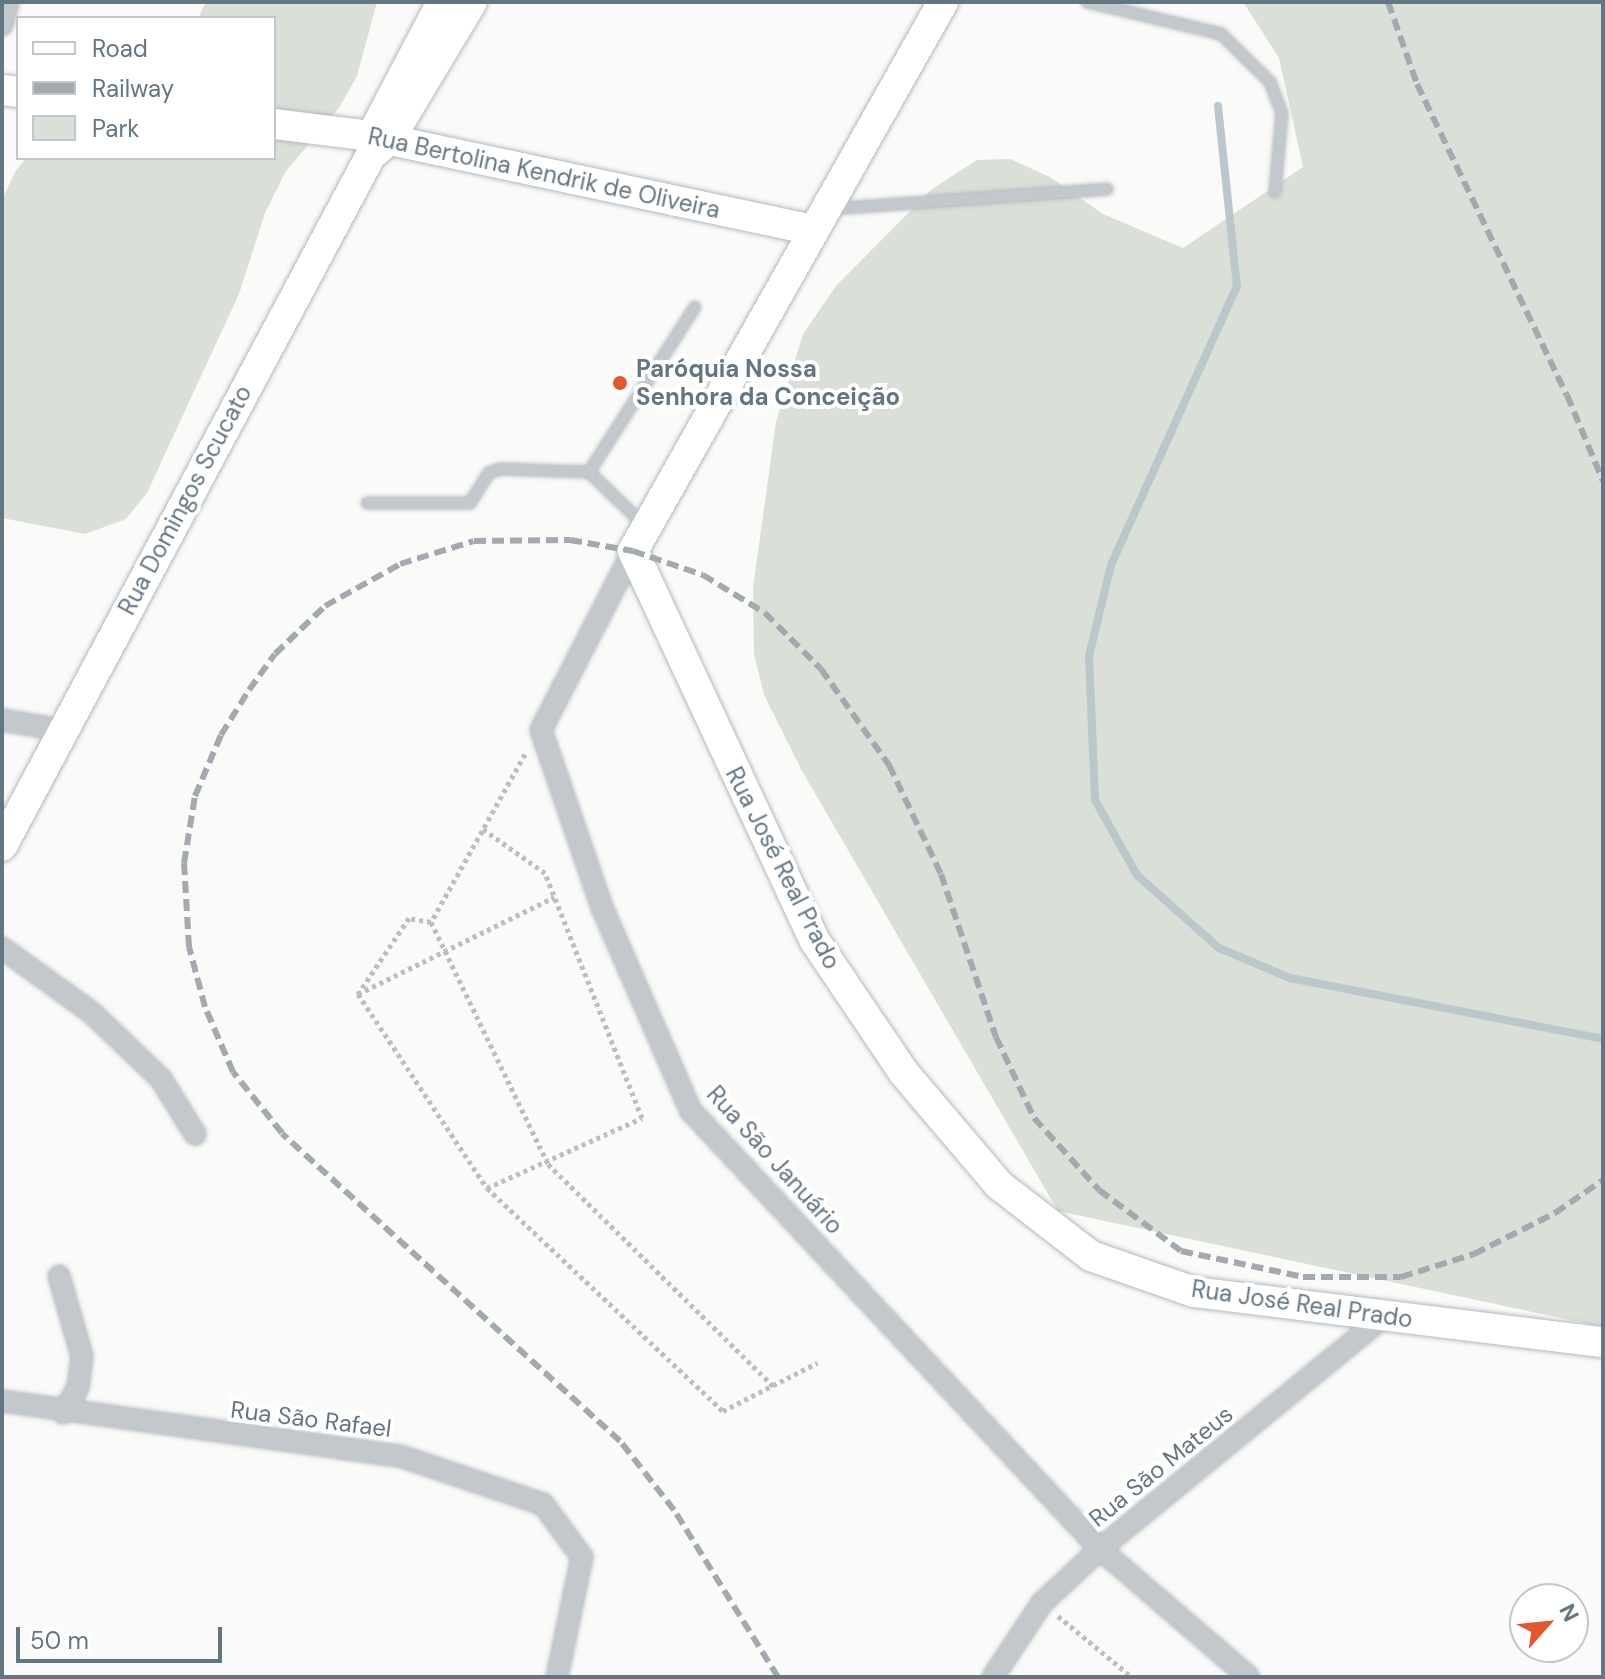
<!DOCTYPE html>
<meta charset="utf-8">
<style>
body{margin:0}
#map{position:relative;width:1605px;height:1679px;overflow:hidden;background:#fafaf8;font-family:"DM Sans",sans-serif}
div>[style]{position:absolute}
.green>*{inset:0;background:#dadfd7}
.stream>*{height:8px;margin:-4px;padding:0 4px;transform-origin:4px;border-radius:4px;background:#bbc7cb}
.path>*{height:5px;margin-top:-2.5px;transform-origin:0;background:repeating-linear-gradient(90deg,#bbbfc2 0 4px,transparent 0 8px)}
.roads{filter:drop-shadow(0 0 2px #b3babf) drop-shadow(0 0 2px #b3babf)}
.lane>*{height:10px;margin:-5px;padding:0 5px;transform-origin:5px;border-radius:5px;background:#c3c8cc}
.street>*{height:20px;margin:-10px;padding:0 10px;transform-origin:10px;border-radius:10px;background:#c3c8cc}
.secondary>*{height:30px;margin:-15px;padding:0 15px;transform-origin:15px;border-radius:15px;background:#fff}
.rail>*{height:6px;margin-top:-3px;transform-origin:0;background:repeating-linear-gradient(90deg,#a2aab0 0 12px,transparent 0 18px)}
.dots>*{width:22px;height:22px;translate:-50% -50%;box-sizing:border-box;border:4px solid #fff;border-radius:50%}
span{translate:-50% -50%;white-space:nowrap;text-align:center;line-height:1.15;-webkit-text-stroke:8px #fff;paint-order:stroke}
.street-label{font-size:24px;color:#657683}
.poi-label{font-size:24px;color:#657683;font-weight:700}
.left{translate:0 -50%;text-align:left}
.frame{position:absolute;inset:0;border:4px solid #657683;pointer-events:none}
.legend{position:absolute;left:16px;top:16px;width:260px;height:144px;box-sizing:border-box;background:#fff;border:2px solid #c1c8cd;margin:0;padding:10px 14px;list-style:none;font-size:24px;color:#657683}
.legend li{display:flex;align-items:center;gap:16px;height:40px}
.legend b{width:40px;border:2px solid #c1c8cd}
.north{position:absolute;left:1509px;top:1583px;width:80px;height:80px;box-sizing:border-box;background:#fff;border:2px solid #c1c8cd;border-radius:50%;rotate:63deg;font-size:22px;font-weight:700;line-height:32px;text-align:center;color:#657683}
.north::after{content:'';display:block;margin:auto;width:28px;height:36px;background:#e4572e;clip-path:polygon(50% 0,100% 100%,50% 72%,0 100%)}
.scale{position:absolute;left:16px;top:1627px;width:206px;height:36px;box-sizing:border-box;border:4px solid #657683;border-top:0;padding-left:10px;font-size:24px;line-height:28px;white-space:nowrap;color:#657683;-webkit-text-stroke:6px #fff;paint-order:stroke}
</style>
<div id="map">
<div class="green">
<div style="clip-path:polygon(206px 2px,377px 2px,357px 76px,339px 108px,286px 171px,265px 213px,239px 294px,147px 493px,126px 519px,85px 534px,2px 518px,2px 200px,15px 172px,26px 158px,274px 158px,274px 18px,198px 18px)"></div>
<div style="clip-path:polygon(1243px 2px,1603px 2px,1603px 1327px,1058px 1211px,802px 771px,764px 695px,754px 654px,753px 588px,776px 422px,803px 334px,836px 286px,932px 189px,977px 160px,1010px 159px,1050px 177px,1103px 214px,1183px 248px,1303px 167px,1279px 58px)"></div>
</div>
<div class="stream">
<div style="left:1218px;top:106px;width:181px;rotate:84deg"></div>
<div style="left:1237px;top:286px;width:306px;rotate:114.3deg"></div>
<div style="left:1111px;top:565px;width:94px;rotate:103.6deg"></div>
<div style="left:1089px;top:656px;width:144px;rotate:87.6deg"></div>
<div style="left:1095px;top:800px;width:86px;rotate:60.8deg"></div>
<div style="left:1137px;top:875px;width:110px;rotate:41.7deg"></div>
<div style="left:1219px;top:948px;width:77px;rotate:22.9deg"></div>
<div style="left:1290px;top:978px;width:319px;rotate:11deg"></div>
</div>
<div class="path">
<div style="left:525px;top:754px;width:193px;rotate:119.2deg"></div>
<div style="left:431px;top:922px;width:269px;rotate:64.2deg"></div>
<div style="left:548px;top:1164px;width:317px;rotate:44.6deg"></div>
<div style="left:431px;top:922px;width:22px;rotate:-170deg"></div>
<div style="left:409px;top:918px;width:92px;rotate:123.9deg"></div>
<div style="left:358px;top:994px;width:233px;rotate:56.4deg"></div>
<div style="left:487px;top:1188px;width:170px;rotate:-24.3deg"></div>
<div style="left:642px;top:1118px;width:264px;rotate:-111.6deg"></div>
<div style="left:545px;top:873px;width:76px;rotate:-144.6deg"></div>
<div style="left:358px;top:994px;width:219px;rotate:-26.3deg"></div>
<div style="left:487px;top:1188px;width:325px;rotate:43.4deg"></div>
<div style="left:723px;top:1411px;width:106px;rotate:-27.1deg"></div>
<div style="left:1058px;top:1616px;width:96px;rotate:39.5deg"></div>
</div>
<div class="roads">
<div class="lane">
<div style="left:1087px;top:2px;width:138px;rotate:13.4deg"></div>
<div style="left:1221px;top:34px;width:69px;rotate:44.4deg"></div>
<div style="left:1270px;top:82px;width:33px;rotate:69deg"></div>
<div style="left:1282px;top:113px;width:79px;rotate:95.1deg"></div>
<div style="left:831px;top:209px;width:277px;rotate:-4.1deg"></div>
<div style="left:367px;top:503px;width:103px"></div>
<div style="left:470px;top:503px;width:36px;rotate:-58deg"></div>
<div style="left:489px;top:473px;width:12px;rotate:-20deg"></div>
<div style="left:500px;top:469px;width:89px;rotate:1.9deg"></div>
<div style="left:645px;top:526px;width:78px;rotate:-136deg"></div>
<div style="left:589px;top:472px;width:196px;rotate:-57.3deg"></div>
</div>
<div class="street">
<div style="left:2px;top:25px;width:24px;rotate:-75deg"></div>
<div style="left:633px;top:551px;width:201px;rotate:117.2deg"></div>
<div style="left:541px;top:730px;width:190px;rotate:71deg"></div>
<div style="left:603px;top:910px;width:219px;rotate:66.4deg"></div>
<div style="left:691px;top:1111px;width:599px;rotate:46.96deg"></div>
<div style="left:1100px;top:1549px;width:196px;rotate:40.7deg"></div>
<div style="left:2px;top:720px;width:60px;rotate:9.6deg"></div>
<div style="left:2px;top:948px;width:111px;rotate:35.8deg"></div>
<div style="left:92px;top:1013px;width:95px;rotate:43.7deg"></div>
<div style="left:161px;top:1079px;width:65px;rotate:58.3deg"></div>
<div style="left:59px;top:1276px;width:83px;rotate:74deg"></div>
<div style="left:82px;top:1356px;width:31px;rotate:97deg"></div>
<div style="left:78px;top:1387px;width:30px;rotate:120deg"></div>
<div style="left:2px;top:1401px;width:402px;rotate:7.9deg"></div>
<div style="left:400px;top:1456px;width:151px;rotate:18.6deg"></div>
<div style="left:543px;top:1504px;width:66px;rotate:53.7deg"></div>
<div style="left:582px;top:1557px;width:123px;rotate:101.8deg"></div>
<div style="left:993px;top:1677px;width:89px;rotate:-56.5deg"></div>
<div style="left:1042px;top:1603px;width:79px;rotate:-43deg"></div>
<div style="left:1100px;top:1549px;width:368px;rotate:-39.3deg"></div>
</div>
<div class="secondary">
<div style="left:943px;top:2px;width:630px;rotate:119.45deg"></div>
<div style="left:633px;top:551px;width:430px;rotate:65deg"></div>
<div style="left:815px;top:941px;width:159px;rotate:56deg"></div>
<div style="left:904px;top:1073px;width:147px;rotate:49.7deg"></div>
<div style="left:999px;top:1185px;width:116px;rotate:37.7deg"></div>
<div style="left:1091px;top:1256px;width:109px;rotate:19.3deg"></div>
<div style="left:1194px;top:1292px;width:412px;rotate:7deg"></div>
<div style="left:2px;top:90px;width:16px;rotate:7deg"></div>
<div style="left:274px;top:124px;width:98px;rotate:7.1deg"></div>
<div style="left:371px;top:136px;width:452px;rotate:12deg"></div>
<div style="left:372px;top:135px;width:150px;rotate:-62.2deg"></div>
<div style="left:2px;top:846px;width:783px;rotate:-61.9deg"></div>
<div style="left:371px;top:155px;width:23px;rotate:-40deg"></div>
<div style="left:389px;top:140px;width:161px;rotate:-59deg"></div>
</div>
</div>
<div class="rail">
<div style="left:1388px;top:2px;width:87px;rotate:70.5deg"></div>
<div style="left:1417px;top:84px;width:345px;rotate:64.3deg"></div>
<div style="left:1567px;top:395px;width:93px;rotate:67.3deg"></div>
<div style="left:778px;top:1677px;width:197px;rotate:-121.9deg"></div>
<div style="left:674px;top:1510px;width:88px;rotate:-128deg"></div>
<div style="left:620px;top:1441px;width:457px;rotate:-137.7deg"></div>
<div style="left:282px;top:1133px;width:78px;rotate:-128.8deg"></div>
<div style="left:233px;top:1072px;width:71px;rotate:-113.3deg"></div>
<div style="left:205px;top:1007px;width:62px;rotate:-104.9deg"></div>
<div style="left:189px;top:947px;width:84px;rotate:-93.4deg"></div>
<div style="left:184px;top:863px;width:68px;rotate:-80.7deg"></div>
<div style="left:195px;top:796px;width:66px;rotate:-66.9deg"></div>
<div style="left:221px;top:735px;width:53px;rotate:-58.1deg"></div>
<div style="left:249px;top:690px;width:44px;rotate:-54.2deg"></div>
<div style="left:275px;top:654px;width:69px;rotate:-43.8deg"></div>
<div style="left:325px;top:606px;width:86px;rotate:-29.2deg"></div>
<div style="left:400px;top:564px;width:77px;rotate:-17.3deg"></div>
<div style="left:474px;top:541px;width:96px;rotate:-0.6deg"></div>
<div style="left:570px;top:540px;width:64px;rotate:9.9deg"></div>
<div style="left:633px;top:551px;width:74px;rotate:18.9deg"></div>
<div style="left:703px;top:575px;width:73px;rotate:31.5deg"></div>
<div style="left:765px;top:613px;width:79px;rotate:45deg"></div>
<div style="left:821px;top:669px;width:118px;rotate:54.7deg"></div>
<div style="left:889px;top:765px;width:121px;rotate:64.5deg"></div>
<div style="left:941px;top:874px;width:172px;rotate:71.4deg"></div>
<div style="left:996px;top:1037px;width:89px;rotate:64.9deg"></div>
<div style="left:1034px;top:1118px;width:97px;rotate:47.9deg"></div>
<div style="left:1099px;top:1190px;width:102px;rotate:36.6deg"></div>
<div style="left:1181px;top:1251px;width:125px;rotate:12deg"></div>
<div style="left:1303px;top:1277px;width:98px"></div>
<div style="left:1401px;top:1277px;width:77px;rotate:-17.5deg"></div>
<div style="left:1474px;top:1254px;width:91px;rotate:-26.8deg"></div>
<div style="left:1555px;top:1213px;width:58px;rotate:-34.5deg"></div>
</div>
<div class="dots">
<div style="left:620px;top:383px;background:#e4572e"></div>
</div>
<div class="street-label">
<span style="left:544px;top:173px;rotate:12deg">Rua Bertolina Kendrik de Oliveira</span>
<span style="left:185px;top:500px;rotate:-62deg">Rua Domingos Scucato</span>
<span style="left:783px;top:868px;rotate:63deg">Rua José Real Prado</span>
<span style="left:775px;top:1160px;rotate:48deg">Rua São Januário</span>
<span style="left:1302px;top:1304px;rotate:8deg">Rua José Real Prado</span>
<span style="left:311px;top:1419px;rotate:7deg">Rua São Rafael</span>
<span style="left:1161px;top:1466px;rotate:-39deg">Rua São Mateus</span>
</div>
<div class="poi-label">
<span class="left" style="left:636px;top:383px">Paróquia Nossa<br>Senhora da Conceição</span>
</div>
<div class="frame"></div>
<ul class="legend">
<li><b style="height:10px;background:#fff"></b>Road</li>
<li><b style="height:10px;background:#a2aab0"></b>Railway</li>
<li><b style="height:22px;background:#dadfd7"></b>Park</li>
</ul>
<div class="north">N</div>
<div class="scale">50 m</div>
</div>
